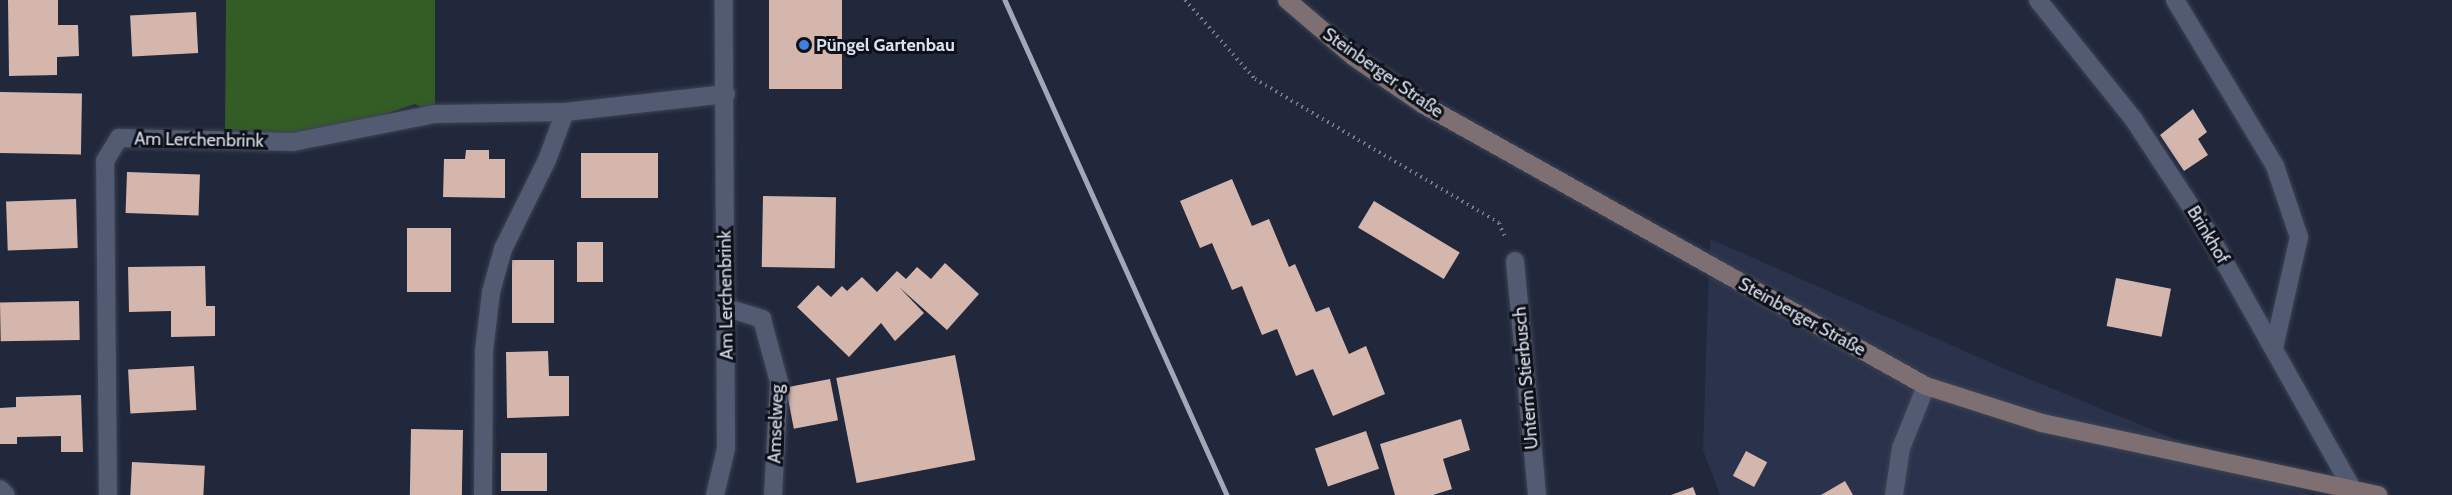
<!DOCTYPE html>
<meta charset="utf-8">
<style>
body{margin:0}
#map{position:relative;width:2452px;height:495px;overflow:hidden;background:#21283c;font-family:Cabin,sans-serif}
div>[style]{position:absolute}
.built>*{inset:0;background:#2a334b}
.green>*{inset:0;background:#345d26}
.building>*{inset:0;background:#d5b6ad;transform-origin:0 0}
.path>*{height:4px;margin-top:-2px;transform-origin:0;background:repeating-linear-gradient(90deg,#787e8e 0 1.5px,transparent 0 6px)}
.roads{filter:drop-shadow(0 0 2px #3c4353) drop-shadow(0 0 2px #3c4353)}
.lane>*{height:18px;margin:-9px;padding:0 9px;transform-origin:9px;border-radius:9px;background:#525b71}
.street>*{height:18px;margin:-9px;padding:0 9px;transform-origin:9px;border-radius:9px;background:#525b71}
.secondary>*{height:18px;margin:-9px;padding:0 9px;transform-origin:9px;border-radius:9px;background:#7e7072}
.rail>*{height:4.5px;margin:-2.25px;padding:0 2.25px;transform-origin:2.25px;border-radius:2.25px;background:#a3a8b7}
.dots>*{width:16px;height:16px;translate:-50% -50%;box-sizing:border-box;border:3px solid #0e111a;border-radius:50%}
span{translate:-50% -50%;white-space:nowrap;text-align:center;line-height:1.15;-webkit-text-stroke:6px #0e111a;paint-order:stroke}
.poi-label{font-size:18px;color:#dce1ee;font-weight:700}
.left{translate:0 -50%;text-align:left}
.street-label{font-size:18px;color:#dce1ee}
</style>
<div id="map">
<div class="built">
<div style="clip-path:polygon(1710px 239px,2012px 372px,2311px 495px,1720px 495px,1703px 450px)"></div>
</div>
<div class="green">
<div style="clip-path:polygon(226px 0,435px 0,435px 114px,415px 104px,318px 137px,225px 140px)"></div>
</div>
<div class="building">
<div style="clip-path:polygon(8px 0,58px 0,58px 25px,78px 25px,79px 56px,57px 57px,57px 75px,9px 76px)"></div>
<div style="left:769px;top:0;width:73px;height:89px"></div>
<div style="left:196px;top:12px;width:41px;height:66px;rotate:87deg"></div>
<div style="left:0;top:92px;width:82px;height:61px;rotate:1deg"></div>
<div style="clip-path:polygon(2193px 109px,2207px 132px,2198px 139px,2208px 155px,2184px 171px,2160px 135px)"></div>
<div style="clip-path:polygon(466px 150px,489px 150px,489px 159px,505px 159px,505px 198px,443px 197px,444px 159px,465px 159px)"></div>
<div style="left:658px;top:153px;width:45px;height:77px;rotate:90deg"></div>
<div style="left:127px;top:172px;width:73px;height:41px;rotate:2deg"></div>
<div style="clip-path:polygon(1232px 179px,1252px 226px,1269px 219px,1289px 267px,1295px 264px,1316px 312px,1329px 307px,1349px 354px,1366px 346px,1385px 394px,1333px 416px,1313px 369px,1296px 376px,1277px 329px,1262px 335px,1242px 286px,1232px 290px,1212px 243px,1200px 248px,1180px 201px)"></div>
<div style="left:763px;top:196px;width:73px;height:71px;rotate:1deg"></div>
<div style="left:76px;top:199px;width:49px;height:70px;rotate:88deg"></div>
<div style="left:1374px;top:201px;width:100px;height:31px;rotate:31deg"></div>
<div style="left:407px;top:228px;width:44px;height:64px"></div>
<div style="left:577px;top:242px;width:26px;height:40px"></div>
<div style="left:512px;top:260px;width:42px;height:63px"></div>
<div style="clip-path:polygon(945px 263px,979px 294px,947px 330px,899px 287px,924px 313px,895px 341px,881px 323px,849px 357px,797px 307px,818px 285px,831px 297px,842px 286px,847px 291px,862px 277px,877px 292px,897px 271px,906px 279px,917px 267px,931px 279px)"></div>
<div style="clip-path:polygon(205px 266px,206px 306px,215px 306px,215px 336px,171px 337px,171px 311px,129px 312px,128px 267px)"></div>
<div style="left:2116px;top:278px;width:56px;height:49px;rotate:11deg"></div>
<div style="left:79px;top:301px;width:39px;height:79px;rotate:89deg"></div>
<div style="clip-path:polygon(548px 351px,549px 376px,569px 376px,569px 416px,507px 418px,506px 352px)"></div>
<div style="left:955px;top:355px;width:107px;height:121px;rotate:79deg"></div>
<div style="left:194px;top:366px;width:44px;height:66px;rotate:87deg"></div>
<div style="left:830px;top:379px;width:42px;height:45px;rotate:79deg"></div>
<div style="clip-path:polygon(81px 395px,83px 452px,61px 452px,61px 436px,17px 437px,17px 444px,0 444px,0 408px,16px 407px,16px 397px)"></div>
<div style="clip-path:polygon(1461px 419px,1470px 450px,1443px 459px,1452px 489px,1433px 495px,1395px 495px,1380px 444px)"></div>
<div style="left:411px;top:429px;width:52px;height:66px;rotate:1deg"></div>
<div style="left:1366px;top:431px;width:40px;height:54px;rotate:71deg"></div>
<div style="left:1746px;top:451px;width:24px;height:28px;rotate:28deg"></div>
<div style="left:547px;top:453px;width:38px;height:46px;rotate:90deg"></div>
<div style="left:132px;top:462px;width:73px;height:33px;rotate:3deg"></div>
<div style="clip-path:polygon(1845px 481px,1853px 495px,1821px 495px)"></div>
<div style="clip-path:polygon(1693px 487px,1696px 495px,1671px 495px)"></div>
</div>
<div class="path">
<div style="left:1185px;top:0;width:106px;rotate:48.5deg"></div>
<div style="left:1255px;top:79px;width:283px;rotate:30.5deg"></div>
<div style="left:1499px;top:223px;width:15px;rotate:67deg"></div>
</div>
<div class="roads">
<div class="lane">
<div style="left:2175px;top:0;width:194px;rotate:58.9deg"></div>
<div style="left:2275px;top:166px;width:75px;rotate:71.3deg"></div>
<div style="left:2299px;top:237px;width:114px;rotate:102.7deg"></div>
<div style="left:1894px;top:495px;width:48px;rotate:-81.5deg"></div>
<div style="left:1901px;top:448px;width:67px;rotate:-68deg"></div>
</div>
<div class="street">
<div style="left:2038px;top:0;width:154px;rotate:51.3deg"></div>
<div style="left:2134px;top:120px;width:133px;rotate:56.7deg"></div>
<div style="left:2207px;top:231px;width:294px;rotate:60.6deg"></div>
<div style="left:1515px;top:261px;width:235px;rotate:84.6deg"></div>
<div style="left:727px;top:308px;width:37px;rotate:17deg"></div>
<div style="left:762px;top:319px;width:65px;rotate:74.9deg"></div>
<div style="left:779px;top:382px;width:113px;rotate:93deg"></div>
<div style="left:0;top:489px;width:8px;rotate:45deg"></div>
<div style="left:108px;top:495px;width:334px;rotate:-90.5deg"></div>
<div style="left:105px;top:161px;width:27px;rotate:-59deg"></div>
<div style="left:119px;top:138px;width:174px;rotate:1.3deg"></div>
<div style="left:293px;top:142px;width:145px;rotate:-11.2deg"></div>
<div style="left:435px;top:114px;width:130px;rotate:-0.9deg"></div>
<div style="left:565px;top:112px;width:162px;rotate:-6.4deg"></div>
<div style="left:483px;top:495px;width:144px;rotate:-89.6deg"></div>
<div style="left:484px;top:351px;width:59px;rotate:-83.2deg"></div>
<div style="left:491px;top:292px;width:45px;rotate:-74.4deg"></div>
<div style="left:503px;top:249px;width:99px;rotate:-63.7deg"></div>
<div style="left:547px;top:160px;width:51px;rotate:-69.4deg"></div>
<div style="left:715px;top:495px;width:47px;rotate:-76.6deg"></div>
<div style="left:726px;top:449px;width:449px;rotate:-90.3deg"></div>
</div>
<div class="secondary">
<div style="left:1287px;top:0;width:88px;rotate:40.4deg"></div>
<div style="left:1354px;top:57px;width:85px;rotate:34.4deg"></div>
<div style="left:1424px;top:105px;width:575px;rotate:29.24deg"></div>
<div style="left:1926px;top:386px;width:122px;rotate:17.7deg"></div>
<div style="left:2042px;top:423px;width:344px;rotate:12.1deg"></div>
</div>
</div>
<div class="rail">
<div style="left:1005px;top:0;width:543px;rotate:65.84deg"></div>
</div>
<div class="dots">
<div style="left:804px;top:45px;background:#3f7fe0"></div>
</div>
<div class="poi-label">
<span class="left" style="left:816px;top:45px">Püngel Gartenbau</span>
</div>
<div class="street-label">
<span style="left:1383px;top:73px;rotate:35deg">Steinberger Straße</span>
<span style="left:199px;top:140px;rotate:1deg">Am Lerchenbrink</span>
<span style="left:2208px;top:235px;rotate:59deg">Brinkhof</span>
<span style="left:726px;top:295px;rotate:-91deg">Am Lerchenbrink</span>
<span style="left:1802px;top:317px;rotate:29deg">Steinberger Straße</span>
<span style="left:1526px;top:378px;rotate:-95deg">Unterm Stierbusch</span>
<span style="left:776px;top:424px;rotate:-88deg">Amselweg</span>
</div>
</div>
